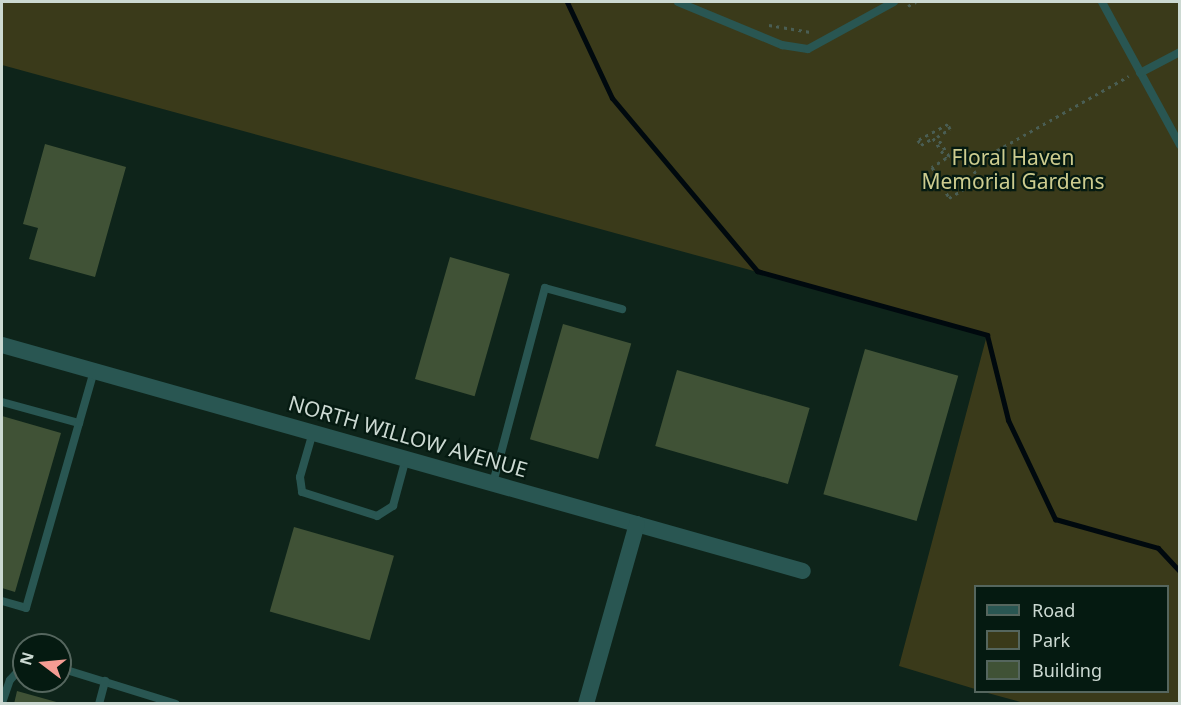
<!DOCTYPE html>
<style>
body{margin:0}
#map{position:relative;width:1181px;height:705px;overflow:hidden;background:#0e241a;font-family:"Noto Sans",sans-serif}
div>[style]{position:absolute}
.green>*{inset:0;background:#3a3a1a}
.stream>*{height:5px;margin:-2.5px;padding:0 2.5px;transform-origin:2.5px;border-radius:2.5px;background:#00090e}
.building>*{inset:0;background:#405236;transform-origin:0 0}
.path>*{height:3px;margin-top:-1.5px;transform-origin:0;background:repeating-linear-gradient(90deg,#4a5e54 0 3px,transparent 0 7.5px)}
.lane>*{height:8px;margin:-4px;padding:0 4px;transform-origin:4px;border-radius:4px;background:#295652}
.street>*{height:16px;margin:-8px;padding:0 8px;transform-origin:8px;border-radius:8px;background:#295652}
span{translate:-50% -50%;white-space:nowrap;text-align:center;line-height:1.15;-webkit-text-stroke:4.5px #051a11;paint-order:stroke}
.park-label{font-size:21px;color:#cdcc8f}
.street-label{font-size:21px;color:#ccd9d2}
.frame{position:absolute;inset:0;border:3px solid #ccd9d2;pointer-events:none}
.legend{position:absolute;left:974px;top:585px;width:195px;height:108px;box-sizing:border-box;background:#051a11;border:2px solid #55665e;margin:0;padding:8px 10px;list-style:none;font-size:18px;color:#ccd9d2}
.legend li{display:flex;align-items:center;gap:12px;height:30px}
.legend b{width:30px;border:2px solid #55665e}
.north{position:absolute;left:12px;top:633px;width:60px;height:60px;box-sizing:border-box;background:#051a11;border:2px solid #55665e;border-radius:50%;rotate:286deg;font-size:16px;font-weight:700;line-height:24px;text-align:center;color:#ccd9d2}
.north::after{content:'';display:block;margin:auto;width:21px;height:27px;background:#f59c93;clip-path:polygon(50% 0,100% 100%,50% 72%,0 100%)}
</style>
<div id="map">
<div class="green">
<div style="clip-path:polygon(2px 2px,1179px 2px,1179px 703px,1024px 703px,984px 692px,1168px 692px,1168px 586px,976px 586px,975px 689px,899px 666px,987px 335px,2px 65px)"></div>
</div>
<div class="stream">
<div style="left:567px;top:2px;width:106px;rotate:64.9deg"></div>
<div style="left:612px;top:98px;width:226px;rotate:50deg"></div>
<div style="left:757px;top:271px;width:239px;rotate:15.5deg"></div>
<div style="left:987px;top:335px;width:88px;rotate:76.1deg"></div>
<div style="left:1008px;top:420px;width:110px;rotate:64.6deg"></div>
<div style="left:1055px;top:519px;width:107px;rotate:15.7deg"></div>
<div style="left:1158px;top:548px;width:33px;rotate:47deg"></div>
</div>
<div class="building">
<div style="clip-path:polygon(45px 144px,126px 167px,95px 277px,29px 259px,38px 228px,23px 224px)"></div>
<div style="left:450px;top:257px;width:62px;height:127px;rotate:16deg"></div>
<div style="left:563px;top:324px;width:71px;height:120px;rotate:16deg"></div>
<div style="left:865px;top:349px;width:97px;height:151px;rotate:16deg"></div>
<div style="left:677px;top:370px;width:138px;height:79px;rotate:16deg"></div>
<div style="clip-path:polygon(2px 416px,61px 433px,15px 592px,2px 588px)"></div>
<div style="left:294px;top:527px;width:104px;height:88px;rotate:16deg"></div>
<div style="clip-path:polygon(17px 691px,60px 703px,60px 704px,14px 704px)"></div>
</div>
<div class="path">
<div style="left:908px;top:6px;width:9px;rotate:-27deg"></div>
<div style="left:769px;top:25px;width:42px;rotate:9.7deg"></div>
<div style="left:971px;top:165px;width:18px;rotate:-117deg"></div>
<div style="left:963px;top:149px;width:16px;rotate:153deg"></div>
<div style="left:949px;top:156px;width:22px;rotate:-122deg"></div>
<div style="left:937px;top:137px;width:15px;rotate:-32deg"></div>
<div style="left:950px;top:129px;width:5px;rotate:-112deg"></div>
<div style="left:948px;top:124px;width:34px;rotate:152deg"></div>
<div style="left:918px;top:140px;width:6px;rotate:59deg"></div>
<div style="left:921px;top:145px;width:14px;rotate:-30deg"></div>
<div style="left:933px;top:138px;width:24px;rotate:57deg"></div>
<div style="left:946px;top:158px;width:17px;rotate:147deg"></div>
<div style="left:932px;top:167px;width:35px;rotate:61deg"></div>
<div style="left:949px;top:198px;width:35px;rotate:-31deg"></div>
<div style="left:979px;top:180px;width:17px;rotate:-118deg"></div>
<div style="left:971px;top:165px;width:181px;rotate:-29.4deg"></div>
</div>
<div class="lane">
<div style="left:678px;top:2px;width:113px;rotate:22.5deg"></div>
<div style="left:782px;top:45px;width:26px;rotate:9deg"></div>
<div style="left:808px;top:49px;width:98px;rotate:-28.7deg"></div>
<div style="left:1102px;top:2px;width:163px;rotate:61.4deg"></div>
<div style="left:1140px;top:73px;width:45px;rotate:-27.7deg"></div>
<div style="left:2px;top:402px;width:80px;rotate:15.3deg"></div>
<div style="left:313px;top:432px;width:47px;rotate:106.1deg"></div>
<div style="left:300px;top:477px;width:15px;rotate:82deg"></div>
<div style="left:302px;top:492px;width:79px;rotate:17.7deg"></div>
<div style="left:377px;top:516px;width:19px;rotate:-32deg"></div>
<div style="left:393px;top:506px;width:50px;rotate:-74.8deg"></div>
<div style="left:493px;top:483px;width:202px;rotate:-75.1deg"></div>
<div style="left:545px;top:288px;width:80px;rotate:15.3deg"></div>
<div style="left:2px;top:601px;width:25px;rotate:16deg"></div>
<div style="left:26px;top:608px;width:247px;rotate:-74deg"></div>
<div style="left:60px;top:668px;width:121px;rotate:17.2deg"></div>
<div style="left:2px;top:703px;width:24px;rotate:-71deg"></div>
<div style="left:10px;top:680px;width:21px;rotate:-47deg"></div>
<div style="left:99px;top:704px;width:24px;rotate:-75deg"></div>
</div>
<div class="street">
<div style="left:2px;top:345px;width:832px;rotate:15.76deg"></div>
<div style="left:586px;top:704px;width:187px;rotate:-74.2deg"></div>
</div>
<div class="park-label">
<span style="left:1013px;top:169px">Floral Haven<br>Memorial Gardens</span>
</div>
<div class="street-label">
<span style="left:408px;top:436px;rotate:16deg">NORTH WILLOW AVENUE</span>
</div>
<div class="frame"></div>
<ul class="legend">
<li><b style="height:8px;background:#295652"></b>Road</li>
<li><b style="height:16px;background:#3a3a1a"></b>Park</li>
<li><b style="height:16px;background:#405236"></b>Building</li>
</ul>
<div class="north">N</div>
</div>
